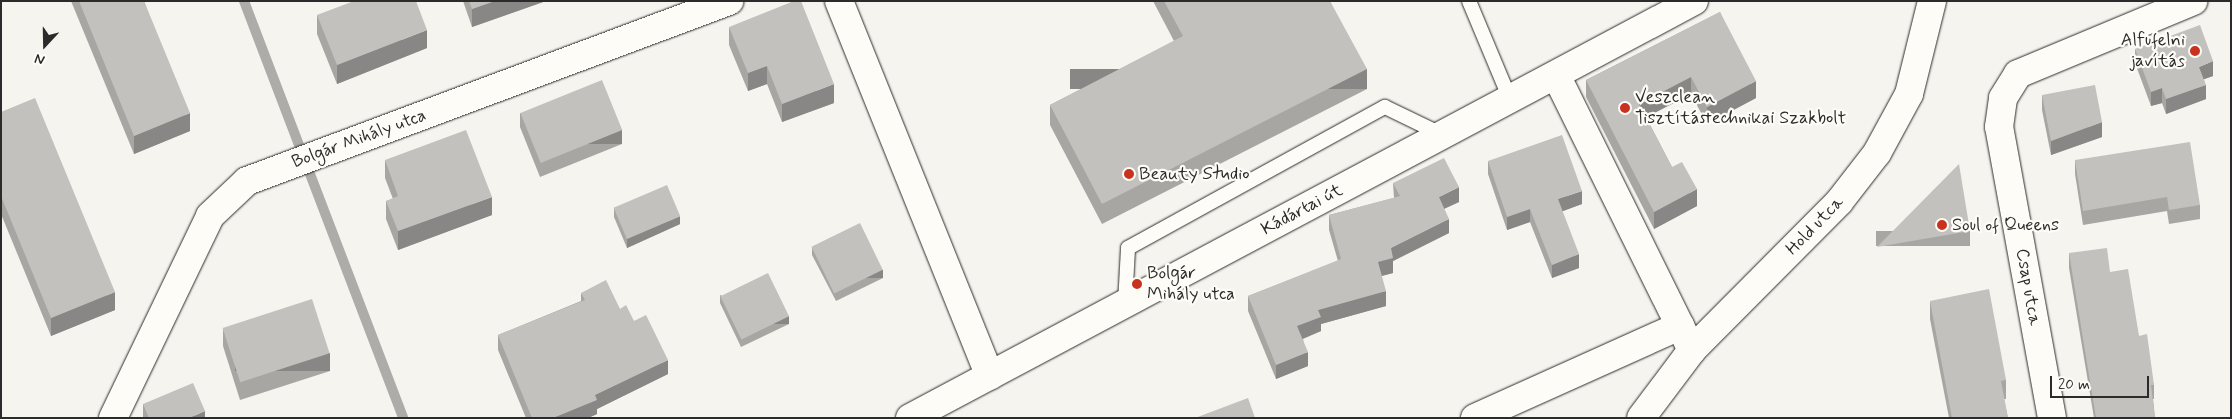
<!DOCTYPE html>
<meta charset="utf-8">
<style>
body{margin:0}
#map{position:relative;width:2232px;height:419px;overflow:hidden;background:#f5f4ef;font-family:Mynerve,sans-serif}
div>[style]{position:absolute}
.stream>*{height:10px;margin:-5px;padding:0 5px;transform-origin:5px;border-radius:5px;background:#adaca9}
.roads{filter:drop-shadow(0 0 1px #2b2b2b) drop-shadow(0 0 1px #2b2b2b)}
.lane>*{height:14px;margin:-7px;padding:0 7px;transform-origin:7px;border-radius:7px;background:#fdfcf7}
.street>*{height:28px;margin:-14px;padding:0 14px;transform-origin:14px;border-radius:14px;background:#fdfcf7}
.secondary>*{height:28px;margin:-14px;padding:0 14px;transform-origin:14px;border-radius:14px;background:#fdfcf7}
.wall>*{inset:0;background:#a7a6a3;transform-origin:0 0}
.shaded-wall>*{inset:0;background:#888785;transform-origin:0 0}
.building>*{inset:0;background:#c2c1be;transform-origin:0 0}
.dots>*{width:14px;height:14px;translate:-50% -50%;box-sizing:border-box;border:2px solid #fdfcf7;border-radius:50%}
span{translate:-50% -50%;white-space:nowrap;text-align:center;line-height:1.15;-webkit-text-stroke:4.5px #fdfcf7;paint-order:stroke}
.poi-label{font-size:18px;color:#2b2b2b}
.right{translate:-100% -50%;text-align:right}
.left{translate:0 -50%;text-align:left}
.street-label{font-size:18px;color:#2b2b2b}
.frame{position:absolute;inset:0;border:2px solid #2b2b2b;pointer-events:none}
.north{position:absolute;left:20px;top:20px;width:50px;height:50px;-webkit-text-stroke:4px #fdfcf7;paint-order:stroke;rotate:201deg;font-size:14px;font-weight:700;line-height:20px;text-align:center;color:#2b2b2b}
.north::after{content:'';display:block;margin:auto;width:18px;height:22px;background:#2b2b2b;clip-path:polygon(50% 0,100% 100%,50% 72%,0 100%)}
.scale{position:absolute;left:2050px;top:376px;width:99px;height:22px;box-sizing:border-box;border:2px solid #2b2b2b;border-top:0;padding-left:6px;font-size:15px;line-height:18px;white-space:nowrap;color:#2b2b2b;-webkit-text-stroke:4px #fdfcf7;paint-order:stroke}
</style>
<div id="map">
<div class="stream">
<div style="left:244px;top:1px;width:446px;rotate:69.1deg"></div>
</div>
<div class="roads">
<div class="lane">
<div style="left:1469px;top:1px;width:106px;rotate:67.3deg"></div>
<div style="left:1125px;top:304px;width:56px;rotate:-86.9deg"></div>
<div style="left:1128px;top:248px;width:293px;rotate:-28.8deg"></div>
<div style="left:1385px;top:107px;width:64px;rotate:25.8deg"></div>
</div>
<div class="street">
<div style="left:839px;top:1px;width:404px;rotate:68.1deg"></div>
<div style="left:1556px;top:75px;width:307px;rotate:63.7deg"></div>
<div style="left:113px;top:418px;width:224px;rotate:-64.3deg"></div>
<div style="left:210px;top:216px;width:51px;rotate:-43.4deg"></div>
<div style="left:247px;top:181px;width:515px;rotate:-20.48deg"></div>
<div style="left:910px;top:418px;width:888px;rotate:-28.01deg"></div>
<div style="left:1475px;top:418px;width:225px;rotate:-24.2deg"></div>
<div style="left:2052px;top:418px;width:296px;rotate:-100.3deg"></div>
<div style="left:1999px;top:127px;width:29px;rotate:-82deg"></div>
<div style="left:2003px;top:98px;width:28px;rotate:-58deg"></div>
<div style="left:2018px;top:74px;width:190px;rotate:-22.6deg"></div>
</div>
<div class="secondary">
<div style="left:1641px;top:418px;width:85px;rotate:-53.1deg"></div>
<div style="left:1692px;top:350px;width:209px;rotate:-45.2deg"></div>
<div style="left:1839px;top:202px;width:62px;rotate:-52.2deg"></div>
<div style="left:1877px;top:153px;width:67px;rotate:-61.5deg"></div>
<div style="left:1909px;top:94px;width:96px;rotate:-76.1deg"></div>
</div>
</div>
<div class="wall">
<div style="clip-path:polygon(71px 1px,144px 1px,190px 131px,134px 154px)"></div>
<div style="clip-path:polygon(463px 1px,546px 1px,472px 27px)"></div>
<div style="clip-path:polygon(1153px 1px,1330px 1px,1367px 89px,1102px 224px,1050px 125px,1050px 105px,1174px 41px)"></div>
<div style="clip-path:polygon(1720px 12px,1756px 98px,1707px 124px,1691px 94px,1646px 117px,1672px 167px,1697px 206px,1654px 229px,1586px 97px,1586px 80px)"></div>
<div style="clip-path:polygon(317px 15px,427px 48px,337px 84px,317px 34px)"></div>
<div style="clip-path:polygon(729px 27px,834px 103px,782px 122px,767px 84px,748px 91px,729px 45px)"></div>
<div style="clip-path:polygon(2135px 49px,2213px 76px,2204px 79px,2206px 99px,2166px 114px,2162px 103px,2151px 106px,2135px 63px)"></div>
<div style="clip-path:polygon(2042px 95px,2102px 137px,2051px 155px,2042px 110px)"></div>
<div style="clip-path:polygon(1px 112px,115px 310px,51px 336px,1px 214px)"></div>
<div style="clip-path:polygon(520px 113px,622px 144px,540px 177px,520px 127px)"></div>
<div style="clip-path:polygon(385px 160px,492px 215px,398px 250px,386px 219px,386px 201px,393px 199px,385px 178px)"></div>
<div style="clip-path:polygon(2075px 160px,2200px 205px,2200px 219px,2169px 224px,2167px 211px,2083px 225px,2075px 174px)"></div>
<div style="clip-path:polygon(1488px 161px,1582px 204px,1562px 211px,1579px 268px,1552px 278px,1530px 222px,1507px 230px,1488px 174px)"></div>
<div style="clip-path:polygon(1393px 183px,1459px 202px,1444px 209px,1449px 233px,1393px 261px,1393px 273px,1381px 276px,1386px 306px,1321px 324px,1321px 331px,1303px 339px,1308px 366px,1276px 379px,1248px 311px,1248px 296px,1338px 261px,1329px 230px,1329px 215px,1394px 198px)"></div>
<div style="clip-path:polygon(614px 209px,680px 224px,627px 248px,614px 217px)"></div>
<div style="left:1970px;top:231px;width:15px;height:94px;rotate:90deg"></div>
<div style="clip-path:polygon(812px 247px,883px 278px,836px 301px,812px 255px)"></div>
<div style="clip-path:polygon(2069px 253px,2110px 272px,2139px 336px,2154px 385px,2154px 399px,2153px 399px,2155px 418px,2094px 418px,2069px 268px)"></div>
<div style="clip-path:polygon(581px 293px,620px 309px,634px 321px,668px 374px,597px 409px,597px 414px,588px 418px,526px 418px,498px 350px,498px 335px,581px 301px)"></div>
<div style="clip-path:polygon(720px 295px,789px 324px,741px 347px,720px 303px)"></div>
<div style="clip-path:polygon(1930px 301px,2006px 380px,2006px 399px,2004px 399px,2008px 418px,1949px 418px,1930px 319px)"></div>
<div style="clip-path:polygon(223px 328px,330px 371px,240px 400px,223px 346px)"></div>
<div style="clip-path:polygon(143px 404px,205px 418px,143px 418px)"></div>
</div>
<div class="shaded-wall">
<div style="clip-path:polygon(495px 1px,546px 1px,472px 27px,472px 9px)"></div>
<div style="clip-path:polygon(427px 30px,427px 48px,337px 84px,337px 65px)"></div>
<div style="clip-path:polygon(2213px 61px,2213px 76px,2199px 81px,2199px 67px)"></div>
<div style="clip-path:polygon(767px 66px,767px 84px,748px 91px,748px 73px)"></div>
<div style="left:1367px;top:69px;width:20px;height:297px;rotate:90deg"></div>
<div style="clip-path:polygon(1691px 77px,1691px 94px,1639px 121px,1639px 104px)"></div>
<div style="clip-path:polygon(1756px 81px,1756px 98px,1707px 124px,1707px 107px)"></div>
<div style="clip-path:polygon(834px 84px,834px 103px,782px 122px,782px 104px)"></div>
<div style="clip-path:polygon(2206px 85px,2206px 99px,2166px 114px,2166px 99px)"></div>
<div style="clip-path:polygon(2162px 88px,2162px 103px,2151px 106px,2151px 92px)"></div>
<div style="clip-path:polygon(190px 113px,190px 131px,134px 154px,134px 136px)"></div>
<div style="clip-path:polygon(2102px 122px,2102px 137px,2051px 155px,2051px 141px)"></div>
<div style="left:622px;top:130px;width:14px;height:88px;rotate:90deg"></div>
<div style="clip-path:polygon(1459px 187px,1459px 202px,1439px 211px,1439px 197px)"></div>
<div style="clip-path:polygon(1697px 189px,1697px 206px,1654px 229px,1654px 212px)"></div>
<div style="clip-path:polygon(1582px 191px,1582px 204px,1558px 213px,1558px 199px)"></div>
<div style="clip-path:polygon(492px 197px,492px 215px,398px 250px,398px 231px)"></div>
<div style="clip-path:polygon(1530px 209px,1530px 222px,1507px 230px,1507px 217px)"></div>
<div style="clip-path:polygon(680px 216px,680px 224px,627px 248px,627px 239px)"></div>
<div style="clip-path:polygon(1449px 219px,1449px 233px,1393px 261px,1393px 273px,1378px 277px,1378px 262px,1391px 248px)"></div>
<div style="clip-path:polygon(1579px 254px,1579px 268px,1552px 278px,1552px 265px)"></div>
<div style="left:883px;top:270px;width:8px;height:52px;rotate:90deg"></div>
<div style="clip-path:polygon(1386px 291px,1386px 306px,1321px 324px,1321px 331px,1297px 341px,1297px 326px,1318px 310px)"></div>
<div style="clip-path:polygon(115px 292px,115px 310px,51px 336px,51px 318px)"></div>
<div style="left:789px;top:316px;width:8px;height:53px;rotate:90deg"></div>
<div style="clip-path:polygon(1308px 352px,1308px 366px,1276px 379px,1276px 365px)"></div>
<div style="left:330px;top:353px;width:18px;height:95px;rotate:90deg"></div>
<div style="clip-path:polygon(668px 360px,668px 374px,597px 409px,597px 414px,588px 418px,553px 418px,595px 395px)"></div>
<div style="clip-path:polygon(205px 411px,205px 418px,189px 418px)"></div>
</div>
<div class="building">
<div style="clip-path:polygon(79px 1px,144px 1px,190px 113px,134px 136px)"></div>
<div style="clip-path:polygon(354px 1px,416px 1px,427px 30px,337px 65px,317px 15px)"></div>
<div style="clip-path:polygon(469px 1px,495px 1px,472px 9px)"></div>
<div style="clip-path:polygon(794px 1px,801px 1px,834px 84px,782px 104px,767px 66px,748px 73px,729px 27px)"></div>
<div style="clip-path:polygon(1164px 1px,1330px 1px,1367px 69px,1102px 204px,1050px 105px,1183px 36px)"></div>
<div style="clip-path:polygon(1720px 12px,1756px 81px,1707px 107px,1691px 77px,1639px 104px,1672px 167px,1682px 162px,1697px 189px,1654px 212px,1586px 80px)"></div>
<div style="clip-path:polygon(2200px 25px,2213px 61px,2199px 67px,2206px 85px,2166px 99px,2162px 88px,2151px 92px,2135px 49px)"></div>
<div style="left:602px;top:80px;width:54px;height:88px;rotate:68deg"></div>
<div style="clip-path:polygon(2095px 85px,2102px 122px,2051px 141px,2042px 95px)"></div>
<div style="clip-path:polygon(35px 98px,115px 292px,51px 318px,1px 196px,1px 112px)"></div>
<div style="clip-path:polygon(466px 130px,492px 197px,398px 231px,386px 201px,398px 196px,385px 160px)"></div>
<div style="clip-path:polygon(1562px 135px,1582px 191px,1558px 199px,1579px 254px,1552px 265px,1530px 209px,1507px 217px,1488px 161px)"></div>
<div style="clip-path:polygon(2190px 142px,2200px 205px,2169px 210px,2167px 197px,2083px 211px,2075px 160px)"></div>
<div style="clip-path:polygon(1444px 158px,1459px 187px,1439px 197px,1449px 219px,1391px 248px,1393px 258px,1378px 262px,1386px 291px,1318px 310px,1321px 317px,1297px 326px,1308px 352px,1276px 365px,1248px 296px,1341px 259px,1329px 215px,1400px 196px,1393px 183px)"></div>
<div style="clip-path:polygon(1959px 164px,1970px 231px,1877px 247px)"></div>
<div style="left:667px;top:185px;width:34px;height:58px;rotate:67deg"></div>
<div style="left:860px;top:223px;width:52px;height:54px;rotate:64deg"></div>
<div style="clip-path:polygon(2107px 248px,2110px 272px,2128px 269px,2139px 336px,2147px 334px,2154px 385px,2151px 385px,2155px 418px,2096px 418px,2069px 253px)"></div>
<div style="left:768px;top:273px;width:48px;height:53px;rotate:64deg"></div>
<div style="clip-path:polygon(606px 280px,620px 309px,626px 305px,634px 321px,646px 315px,668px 360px,595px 395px,597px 400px,553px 418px,532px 418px,498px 335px,585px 300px,581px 293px)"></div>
<div style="clip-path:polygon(1989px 289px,2006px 380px,2001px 381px,2008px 418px,1952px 418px,1930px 301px)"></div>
<div style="left:312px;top:299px;width:57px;height:94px;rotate:72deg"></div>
<div style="clip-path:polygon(193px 383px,205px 411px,189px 418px,149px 418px,143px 404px)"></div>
<div style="clip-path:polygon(1248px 398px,1255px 418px,1195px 418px)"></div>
</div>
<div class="dots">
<div style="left:2195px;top:51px;background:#c8321e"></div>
<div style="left:1625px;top:108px;background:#c8321e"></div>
<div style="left:1129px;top:174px;background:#c8321e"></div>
<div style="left:1942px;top:225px;background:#c8321e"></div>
<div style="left:1137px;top:284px;background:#c8321e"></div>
</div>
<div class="poi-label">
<span class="right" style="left:2185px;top:51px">Alfufelni<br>javítás</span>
<span class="left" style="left:1635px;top:108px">Veszclean<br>Tisztítástechnikai Szakbolt</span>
<span class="left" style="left:1139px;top:174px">Beauty Studio</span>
<span class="left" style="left:1952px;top:225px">Soul of Queens</span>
<span class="left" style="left:1147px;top:284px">Bolgár<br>Mihály utca</span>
</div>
<div class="street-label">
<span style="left:359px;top:139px;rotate:-20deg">Bolgár Mihály utca</span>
<span style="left:1302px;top:210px;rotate:-28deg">Kádártai út</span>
<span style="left:1815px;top:226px;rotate:-46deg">Hold utca</span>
<span style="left:2028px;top:287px;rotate:80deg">Csap utca</span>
</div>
<div class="frame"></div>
<div class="north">N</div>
<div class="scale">20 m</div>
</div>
